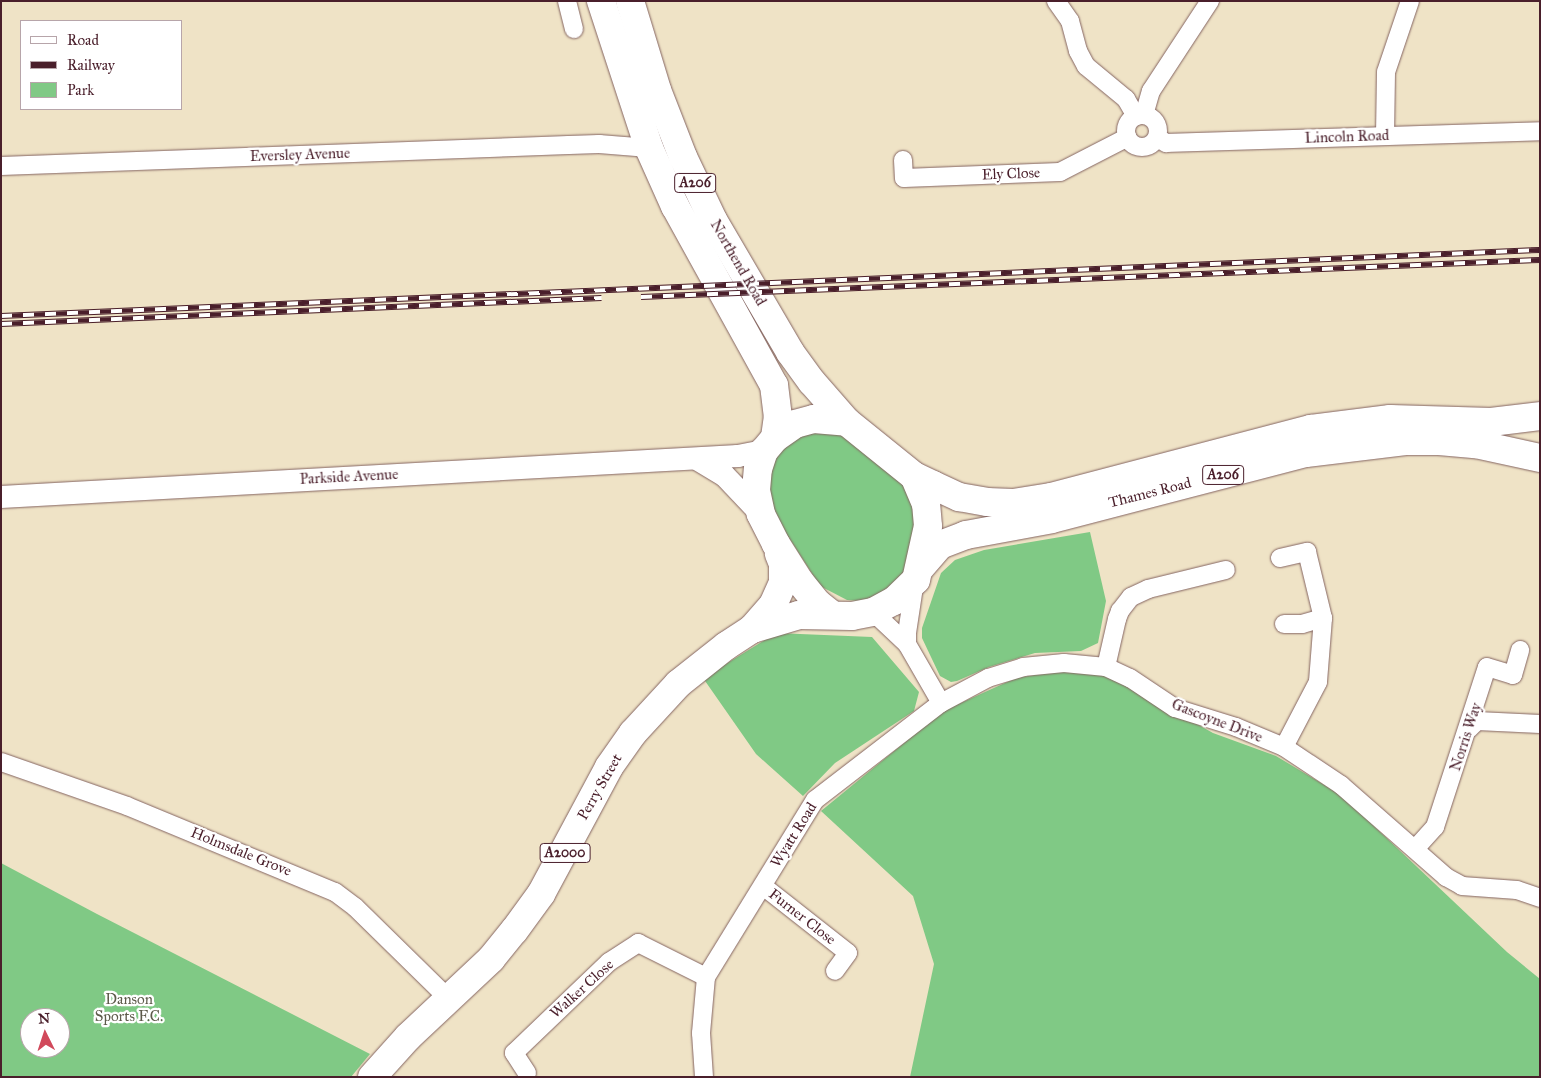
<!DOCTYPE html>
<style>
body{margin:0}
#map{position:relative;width:1541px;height:1078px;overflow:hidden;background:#efe3c6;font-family:"IM FELL Great Primer",serif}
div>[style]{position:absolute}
.green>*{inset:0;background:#80c985}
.roads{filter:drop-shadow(0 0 1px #846461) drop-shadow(0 0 1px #846461)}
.minor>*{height:18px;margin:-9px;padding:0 9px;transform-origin:9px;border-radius:9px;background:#fff}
.minor>.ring{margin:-9px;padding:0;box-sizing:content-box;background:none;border:18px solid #fff;border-radius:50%}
.tertiary>*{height:22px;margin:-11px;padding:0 11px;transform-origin:11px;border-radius:11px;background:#fff}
.primary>*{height:28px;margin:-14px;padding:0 14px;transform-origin:14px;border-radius:14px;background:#fff}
.rail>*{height:5.5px;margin-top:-2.75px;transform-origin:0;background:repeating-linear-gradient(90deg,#fff 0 11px,#4a1f2b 0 22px);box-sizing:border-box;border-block:1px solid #4a1f2b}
span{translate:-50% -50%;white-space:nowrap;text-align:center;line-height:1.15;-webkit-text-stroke:4.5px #fff;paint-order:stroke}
.shield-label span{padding:1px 4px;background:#fff;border:1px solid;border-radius:4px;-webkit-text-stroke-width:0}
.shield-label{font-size:14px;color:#4a1f2b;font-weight:700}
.street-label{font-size:15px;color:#4a1f2b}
.park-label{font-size:15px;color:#5d5a4a}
.frame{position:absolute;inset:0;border:2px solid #4a1f2b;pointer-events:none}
.legend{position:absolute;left:20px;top:20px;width:162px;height:90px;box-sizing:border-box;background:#fff;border:1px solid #b7a5aa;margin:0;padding:6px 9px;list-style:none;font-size:15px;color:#4a1f2b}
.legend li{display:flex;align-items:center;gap:10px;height:25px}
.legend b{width:25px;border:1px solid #b7a5aa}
.north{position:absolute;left:20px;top:1008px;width:50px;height:50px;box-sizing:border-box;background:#fff;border:1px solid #b7a5aa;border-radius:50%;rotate:356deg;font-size:14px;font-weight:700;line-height:20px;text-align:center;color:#4a1f2b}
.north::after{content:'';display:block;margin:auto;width:18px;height:22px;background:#d1495b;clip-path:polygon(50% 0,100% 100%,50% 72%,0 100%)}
</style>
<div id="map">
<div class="green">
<div style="clip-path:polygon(808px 430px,844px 435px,905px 485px,917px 505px,912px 552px,902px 576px,892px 587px,875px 598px,860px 601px,847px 600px,820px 586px,773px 513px,766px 477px,775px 453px)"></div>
<div style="clip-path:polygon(1090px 532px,1106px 601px,1098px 643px,1081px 651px,1035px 653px,989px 667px,957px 681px,951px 682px,940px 676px,922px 638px,922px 628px,941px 573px,955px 560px,984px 550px)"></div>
<div style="clip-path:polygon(776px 633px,872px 637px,919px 692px,914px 711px,835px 763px,803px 796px,756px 754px,703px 678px)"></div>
<div style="clip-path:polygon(1064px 670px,1113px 677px,1213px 733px,1276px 756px,1341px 795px,1507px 952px,1540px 979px,1540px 1077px,910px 1077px,934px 964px,913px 896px,821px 811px,943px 711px,1016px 678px)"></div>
<div style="clip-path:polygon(evenodd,1px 863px,97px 914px,370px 1054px,351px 1077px,1px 1077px,1px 863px,30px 1018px,60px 1018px,60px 1048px,30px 1048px,30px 1018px)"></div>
</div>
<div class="roads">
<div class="minor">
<div style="left:567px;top:1px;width:29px;rotate:76deg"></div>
<div style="left:1056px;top:1px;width:24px;rotate:55deg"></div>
<div style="left:1070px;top:21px;width:31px;rotate:75deg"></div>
<div style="left:1078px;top:51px;width:17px;rotate:62deg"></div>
<div style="left:1086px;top:66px;width:52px;rotate:39.5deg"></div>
<div style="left:1126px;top:99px;width:20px;rotate:60deg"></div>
<div style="left:1144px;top:115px;width:25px;rotate:-74deg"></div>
<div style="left:1151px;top:91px;width:108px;rotate:-56.8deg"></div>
<div class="ring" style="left:1126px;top:115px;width:14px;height:14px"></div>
<div style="left:1385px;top:136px;width:64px;rotate:-89.1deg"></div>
<div style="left:1386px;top:72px;width:75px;rotate:-71.3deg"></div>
<div style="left:1157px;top:137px;width:11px;rotate:34deg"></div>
<div style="left:1166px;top:143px;width:374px;rotate:-1.8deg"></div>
<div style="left:903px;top:160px;width:18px;rotate:87deg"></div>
<div style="left:904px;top:178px;width:156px;rotate:-2.2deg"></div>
<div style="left:1060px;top:172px;width:76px;rotate:-27.2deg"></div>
<div style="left:1px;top:166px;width:568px;rotate:-2.12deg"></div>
<div style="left:569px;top:145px;width:30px;rotate:-2deg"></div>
<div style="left:599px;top:144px;width:50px;rotate:4.6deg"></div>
<div style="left:1280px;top:558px;width:28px;rotate:-13deg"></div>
<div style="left:1307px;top:552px;width:68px;rotate:76.4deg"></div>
<div style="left:1323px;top:618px;width:64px;rotate:94.5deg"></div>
<div style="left:1318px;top:682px;width:73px;rotate:117.6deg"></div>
<div style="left:873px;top:612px;width:47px;rotate:43.3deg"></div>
<div style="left:907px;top:644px;width:68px;rotate:60deg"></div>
<div style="left:1284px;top:624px;width:18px"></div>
<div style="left:1302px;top:624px;width:22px;rotate:-16deg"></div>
<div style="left:907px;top:644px;width:11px;rotate:-90deg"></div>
<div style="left:907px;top:633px;width:54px;rotate:-81.4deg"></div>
<div style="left:1106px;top:667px;width:49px;rotate:-77.1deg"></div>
<div style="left:1117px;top:619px;width:9px;rotate:-69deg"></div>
<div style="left:1120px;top:611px;width:18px;rotate:-52deg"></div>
<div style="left:1131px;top:597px;width:19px;rotate:-25deg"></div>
<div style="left:1148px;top:589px;width:80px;rotate:-13.7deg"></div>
<div style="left:1469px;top:729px;width:11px;rotate:-45deg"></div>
<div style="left:1477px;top:721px;width:63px;rotate:2.7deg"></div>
<div style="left:1px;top:762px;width:133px;rotate:19.2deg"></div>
<div style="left:127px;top:806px;width:225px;rotate:22.5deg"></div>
<div style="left:335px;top:892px;width:25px;rotate:37deg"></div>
<div style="left:355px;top:907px;width:130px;rotate:44.4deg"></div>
<div style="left:1415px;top:849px;width:30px;rotate:-48deg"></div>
<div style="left:1435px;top:827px;width:168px;rotate:-72deg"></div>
<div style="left:1487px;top:667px;width:27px;rotate:17deg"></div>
<div style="left:1513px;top:675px;width:26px;rotate:-74deg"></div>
<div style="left:763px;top:886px;width:108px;rotate:38.2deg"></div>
<div style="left:848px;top:953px;width:22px;rotate:126deg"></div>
<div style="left:527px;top:1073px;width:24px;rotate:-123deg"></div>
<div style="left:514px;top:1053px;width:132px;rotate:-43.8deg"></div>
<div style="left:609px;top:962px;width:35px;rotate:-33deg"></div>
<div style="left:638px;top:943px;width:76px;rotate:26.6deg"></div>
<div style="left:704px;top:1077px;width:44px;rotate:-93.9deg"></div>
<div style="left:701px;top:1033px;width:56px;rotate:-84.9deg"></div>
<div style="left:706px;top:977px;width:208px;rotate:-58.4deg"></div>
<div style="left:815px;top:800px;width:159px;rotate:-37.6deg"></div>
<div style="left:941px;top:703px;width:53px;rotate:-28deg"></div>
<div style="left:988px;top:678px;width:37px;rotate:-17deg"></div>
<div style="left:1023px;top:667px;width:41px;rotate:-5.6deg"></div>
<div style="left:1064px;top:663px;width:42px;rotate:5.4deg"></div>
<div style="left:1106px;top:667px;width:26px;rotate:25deg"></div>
<div style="left:1130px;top:678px;width:54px;rotate:33.7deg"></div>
<div style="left:1175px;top:708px;width:64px;rotate:17.3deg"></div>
<div style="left:1236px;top:727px;width:52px;rotate:22.6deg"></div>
<div style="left:1284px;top:747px;width:69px;rotate:33.7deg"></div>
<div style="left:1341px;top:785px;width:140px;rotate:41.2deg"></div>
<div style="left:1446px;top:877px;width:18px;rotate:29deg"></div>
<div style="left:1462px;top:886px;width:55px;rotate:4.2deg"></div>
<div style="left:1517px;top:890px;width:24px;rotate:19deg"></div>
</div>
<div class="tertiary">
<div style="left:697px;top:459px;width:31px;rotate:31deg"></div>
<div style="left:724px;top:475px;width:54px;rotate:46.5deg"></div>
<div style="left:1px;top:497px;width:738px;rotate:-3.18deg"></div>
<div style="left:738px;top:456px;width:26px;rotate:-11deg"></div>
</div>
<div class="primary">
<div style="left:601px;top:1px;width:155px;rotate:71.9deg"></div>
<div style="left:649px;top:148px;width:64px;rotate:65.9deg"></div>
<div style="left:675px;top:206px;width:205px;rotate:61.1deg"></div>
<div style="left:774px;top:385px;width:31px;rotate:83deg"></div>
<div style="left:778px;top:416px;width:22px;rotate:98deg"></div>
<div style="left:630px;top:1px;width:93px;rotate:73.1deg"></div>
<div style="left:657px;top:90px;width:72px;rotate:68.8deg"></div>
<div style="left:683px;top:157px;width:70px;rotate:64.5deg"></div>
<div style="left:713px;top:220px;width:153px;rotate:59.7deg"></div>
<div style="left:790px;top:352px;width:37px;rotate:54deg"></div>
<div style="left:812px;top:382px;width:53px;rotate:48.8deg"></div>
<div style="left:920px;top:568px;width:30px;rotate:-49deg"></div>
<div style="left:940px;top:545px;width:28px;rotate:-21deg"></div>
<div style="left:966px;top:535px;width:87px;rotate:-10.5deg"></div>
<div style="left:1052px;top:519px;width:262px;rotate:-14.6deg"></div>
<div style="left:1306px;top:453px;width:100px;rotate:-6.9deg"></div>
<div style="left:1405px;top:441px;width:34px"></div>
<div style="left:1439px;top:441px;width:37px;rotate:5deg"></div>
<div style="left:1476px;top:444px;width:66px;rotate:12.3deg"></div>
<div style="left:831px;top:614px;width:16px;rotate:-142deg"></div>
<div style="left:818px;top:604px;width:28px;rotate:-129deg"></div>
<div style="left:800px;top:582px;width:45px;rotate:-122.3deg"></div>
<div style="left:776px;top:544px;width:34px;rotate:-117deg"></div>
<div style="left:761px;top:514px;width:25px;rotate:-102deg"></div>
<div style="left:756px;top:490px;width:21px;rotate:-85deg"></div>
<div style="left:758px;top:469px;width:19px;rotate:-72deg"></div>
<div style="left:764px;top:451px;width:17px;rotate:-50deg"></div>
<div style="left:775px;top:438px;width:24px;rotate:-35deg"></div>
<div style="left:795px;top:424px;width:20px;rotate:-15deg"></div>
<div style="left:814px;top:419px;width:33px;rotate:5deg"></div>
<div style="left:847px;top:422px;width:86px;rotate:38.9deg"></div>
<div style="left:914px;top:476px;width:21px;rotate:25deg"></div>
<div style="left:933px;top:485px;width:29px;rotate:25deg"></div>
<div style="left:959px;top:497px;width:28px;rotate:10deg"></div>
<div style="left:987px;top:502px;width:26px;rotate:2deg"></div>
<div style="left:1013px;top:503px;width:38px;rotate:-9deg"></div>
<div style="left:1051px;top:497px;width:269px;rotate:-14.7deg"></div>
<div style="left:1311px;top:429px;width:80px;rotate:-7.2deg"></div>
<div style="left:1390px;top:419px;width:101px;rotate:1.7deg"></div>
<div style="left:1491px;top:422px;width:49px;rotate:-7deg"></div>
<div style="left:752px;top:629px;width:32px;rotate:-49deg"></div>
<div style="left:773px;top:605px;width:24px;rotate:-66deg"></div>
<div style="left:783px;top:583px;width:19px;rotate:-90deg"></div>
<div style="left:783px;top:564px;width:11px;rotate:-112deg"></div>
<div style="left:372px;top:1077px;width:54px;rotate:-48deg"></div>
<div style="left:408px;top:1037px;width:114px;rotate:-43.2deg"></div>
<div style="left:491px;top:959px;width:36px;rotate:-51deg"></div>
<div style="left:514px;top:931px;width:46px;rotate:-53.9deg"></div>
<div style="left:541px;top:894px;width:144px;rotate:-61.8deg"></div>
<div style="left:609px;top:767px;width:42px;rotate:-54.8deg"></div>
<div style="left:633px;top:733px;width:67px;rotate:-47.4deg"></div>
<div style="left:678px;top:684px;width:61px;rotate:-38.4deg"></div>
<div style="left:726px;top:646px;width:31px;rotate:-33deg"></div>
<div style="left:752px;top:629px;width:49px;rotate:-16.6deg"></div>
<div style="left:799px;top:615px;width:53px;rotate:1.1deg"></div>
<div style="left:852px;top:616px;width:21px;rotate:-11deg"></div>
<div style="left:873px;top:612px;width:24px;rotate:-28deg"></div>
<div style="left:894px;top:601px;width:30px;rotate:-44deg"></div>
<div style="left:916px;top:580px;width:55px;rotate:-77.5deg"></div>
<div style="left:928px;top:526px;width:22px;rotate:-95deg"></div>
<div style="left:926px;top:504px;width:30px;rotate:-113deg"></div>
</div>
</div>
<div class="rail">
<div style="left:641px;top:297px;width:900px;rotate:-2.36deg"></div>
<div style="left:1px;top:316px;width:1540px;rotate:-2.46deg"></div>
<div style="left:1px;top:324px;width:601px;rotate:-2.48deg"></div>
</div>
<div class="shield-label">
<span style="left:695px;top:183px">A206</span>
<span style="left:1223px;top:475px">A206</span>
<span style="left:565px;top:853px">A2000</span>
</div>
<div class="street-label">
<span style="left:1347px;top:137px;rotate:-2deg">Lincoln Road</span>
<span style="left:300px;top:155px;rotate:-2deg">Eversley Avenue</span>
<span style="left:1011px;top:174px;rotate:-2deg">Ely Close</span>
<span style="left:738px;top:263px;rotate:60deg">Northend Road</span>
<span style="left:349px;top:477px;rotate:-3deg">Parkside Avenue</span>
<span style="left:1150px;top:493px;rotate:-14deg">Thames Road</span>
<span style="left:1217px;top:721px;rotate:21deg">Gascoyne Drive</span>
<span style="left:1466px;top:737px;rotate:-72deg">Norris Way</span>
<span style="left:600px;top:787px;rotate:-60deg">Perry Street</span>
<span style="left:794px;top:835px;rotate:-58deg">Wyatt Road</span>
<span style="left:241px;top:852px;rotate:22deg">Holmsdale Grove</span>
<span style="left:802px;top:917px;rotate:38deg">Furner Close</span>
<span style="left:582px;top:989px;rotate:-42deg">Walker Close</span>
</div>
<div class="park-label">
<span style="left:129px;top:1008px">Danson<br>Sports F.C.</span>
</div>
<div class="frame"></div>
<ul class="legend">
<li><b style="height:6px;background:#fff"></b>Road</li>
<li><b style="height:6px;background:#4a1f2b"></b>Railway</li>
<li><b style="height:14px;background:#80c985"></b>Park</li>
</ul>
<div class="north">N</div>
</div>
